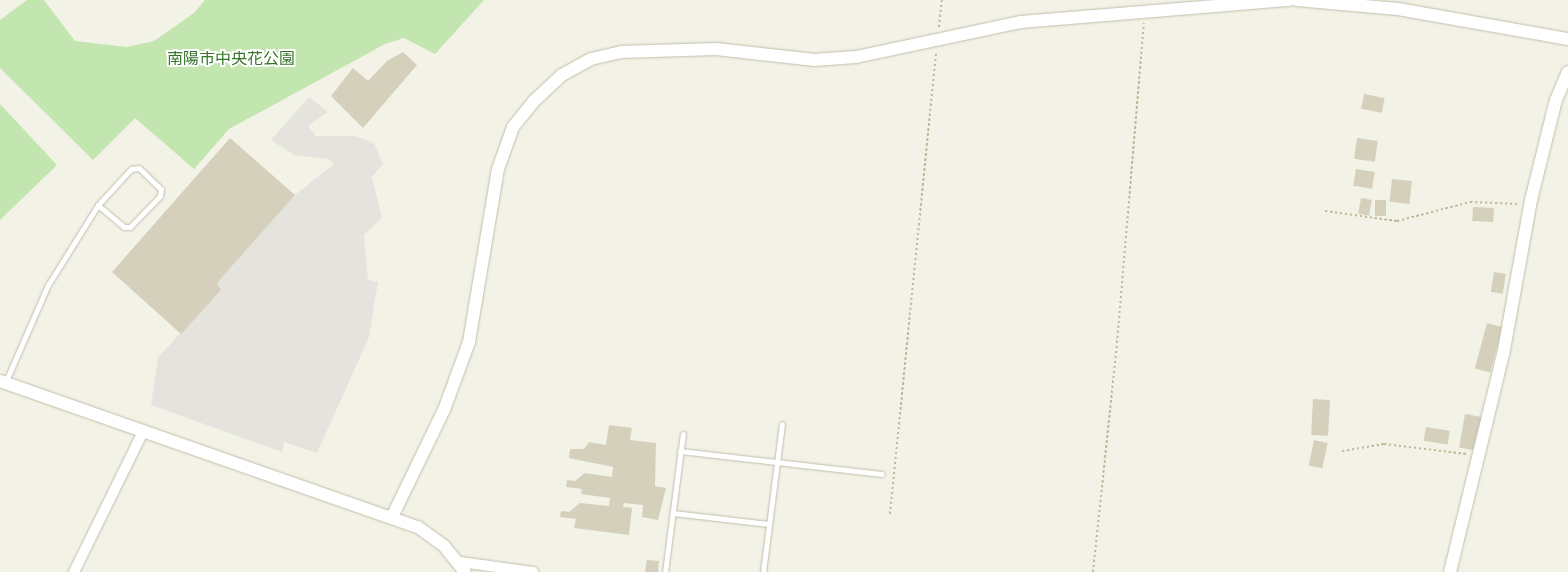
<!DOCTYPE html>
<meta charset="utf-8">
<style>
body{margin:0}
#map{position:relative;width:1568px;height:572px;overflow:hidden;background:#f3f2e6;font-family:"Work Sans","Noto Sans JP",sans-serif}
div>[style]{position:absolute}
.green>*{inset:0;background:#c3e6b0}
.parking>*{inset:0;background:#e4e3de}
.building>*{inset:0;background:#d4d0bc;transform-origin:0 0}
.path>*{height:2px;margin-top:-1px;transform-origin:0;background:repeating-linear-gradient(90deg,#bfba9b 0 2.5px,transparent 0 5px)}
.roads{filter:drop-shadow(0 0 1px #c1beac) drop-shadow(0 0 1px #c1beac)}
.service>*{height:5px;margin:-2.5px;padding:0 2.5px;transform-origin:2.5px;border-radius:2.5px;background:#fff}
.minor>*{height:10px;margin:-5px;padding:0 5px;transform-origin:5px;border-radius:5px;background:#fff}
.tertiary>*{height:12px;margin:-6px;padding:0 6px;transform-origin:6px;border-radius:6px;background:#fff}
span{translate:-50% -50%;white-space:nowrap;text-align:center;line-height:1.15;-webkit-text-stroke:4px #fff;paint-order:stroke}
.park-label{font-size:16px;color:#38762b}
</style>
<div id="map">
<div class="green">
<div style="clip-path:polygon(27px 0,44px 0,75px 41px,127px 47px,154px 41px,194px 13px,205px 0,484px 0,435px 54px,404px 38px,385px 44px,229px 129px,194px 169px,135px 118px,93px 160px,0 68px,0 20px)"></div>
<div style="clip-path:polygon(0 104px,57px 165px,0 220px)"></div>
</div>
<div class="parking">
<div style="clip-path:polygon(309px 97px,328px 112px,308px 126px,316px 136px,355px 136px,374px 143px,383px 164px,372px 177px,382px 218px,364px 235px,368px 280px,378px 282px,369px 337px,317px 453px,284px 442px,282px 452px,151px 405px,158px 357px,221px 290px,217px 283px,295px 195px,334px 164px,329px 159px,294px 155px,271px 140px)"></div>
</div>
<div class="building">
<div style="clip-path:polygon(403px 52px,417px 65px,363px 128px,331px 96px,353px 68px,368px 81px,387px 61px)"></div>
<div style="left:1364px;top:94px;width:21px;height:15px;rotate:11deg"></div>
<div style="clip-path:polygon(230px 138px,295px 195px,217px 283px,221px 290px,181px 334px,112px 272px)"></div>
<div style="left:1357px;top:138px;width:21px;height:21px;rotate:8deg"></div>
<div style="left:1356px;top:169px;width:19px;height:17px;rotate:9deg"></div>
<div style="left:1392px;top:179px;width:20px;height:23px;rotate:6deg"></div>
<div style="left:1361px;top:198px;width:11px;height:16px;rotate:10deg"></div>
<div style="left:1375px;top:200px;width:11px;height:16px"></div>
<div style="left:1473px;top:207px;width:21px;height:14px;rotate:3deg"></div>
<div style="left:1494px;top:272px;width:12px;height:20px;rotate:9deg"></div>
<div style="left:1487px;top:323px;width:16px;height:47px;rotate:15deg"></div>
<div style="left:1313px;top:399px;width:17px;height:36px;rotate:3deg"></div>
<div style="left:1465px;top:414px;width:17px;height:34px;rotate:10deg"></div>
<div style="clip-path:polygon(609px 425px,632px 428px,630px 440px,656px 443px,655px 486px,666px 488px,658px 520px,642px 517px,643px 505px,624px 503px,623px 507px,632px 508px,629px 535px,574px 528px,576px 519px,560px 517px,561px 511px,569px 512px,580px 503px,609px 506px,610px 498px,581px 494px,582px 489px,566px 487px,567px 480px,575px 481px,585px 473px,612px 477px,613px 467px,569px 458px,570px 449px,584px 449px,589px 442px,606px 445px)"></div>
<div style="left:1426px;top:427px;width:24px;height:14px;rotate:9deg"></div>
<div style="left:1314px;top:440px;width:14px;height:26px;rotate:12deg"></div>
<div style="clip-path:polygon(647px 560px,659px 561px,658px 572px,645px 572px)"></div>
</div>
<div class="path">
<div style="left:939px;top:27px;width:27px;rotate:-84deg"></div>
<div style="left:1325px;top:211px;width:73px;rotate:7.9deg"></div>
<div style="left:1397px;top:221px;width:75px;rotate:-14.6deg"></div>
<div style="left:1470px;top:202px;width:47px;rotate:2.4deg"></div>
<div style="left:1342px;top:451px;width:43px;rotate:-9.5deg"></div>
<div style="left:1384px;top:444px;width:84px;rotate:6.9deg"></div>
<div style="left:890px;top:514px;width:465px;rotate:-84.3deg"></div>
<div style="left:1093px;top:572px;width:230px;rotate:-84deg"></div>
<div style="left:1117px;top:343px;width:321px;rotate:-85.2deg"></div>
</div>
<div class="roads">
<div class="service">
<div style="left:6px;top:381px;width:105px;rotate:-66.4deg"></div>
<div style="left:48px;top:285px;width:94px;rotate:-58deg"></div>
<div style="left:98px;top:205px;width:49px;rotate:-47.5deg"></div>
<div style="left:131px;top:169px;width:8px;rotate:-7deg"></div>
<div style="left:139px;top:168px;width:30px;rotate:44deg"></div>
<div style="left:161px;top:189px;width:7px;rotate:98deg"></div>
<div style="left:160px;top:196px;width:43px;rotate:134.1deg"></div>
<div style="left:130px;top:227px;width:6px;rotate:180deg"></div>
<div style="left:124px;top:227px;width:34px;rotate:-140deg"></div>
<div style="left:680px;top:451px;width:203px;rotate:6.5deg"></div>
<div style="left:673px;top:513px;width:96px;rotate:6.6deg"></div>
<div style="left:665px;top:572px;width:139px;rotate:-82.6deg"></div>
<div style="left:763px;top:572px;width:149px;rotate:-82.7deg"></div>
</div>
<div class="minor">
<div style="left:460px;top:562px;width:74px;rotate:7.8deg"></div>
<div style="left:74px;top:572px;width:158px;rotate:-63.8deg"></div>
</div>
<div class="tertiary">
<div style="left:1297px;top:0;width:101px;rotate:5.1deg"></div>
<div style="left:1398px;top:9px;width:173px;rotate:10deg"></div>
<div style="left:0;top:381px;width:443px;rotate:19.3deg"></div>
<div style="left:418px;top:527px;width:32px;rotate:36deg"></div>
<div style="left:444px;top:546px;width:33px;rotate:51deg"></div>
<div style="left:392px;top:517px;width:119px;rotate:-64.1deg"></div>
<div style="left:444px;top:410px;width:72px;rotate:-69.8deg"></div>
<div style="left:469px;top:342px;width:175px;rotate:-80.5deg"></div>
<div style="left:498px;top:169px;width:45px;rotate:-70.3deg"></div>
<div style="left:513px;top:127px;width:33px;rotate:-51deg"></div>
<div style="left:534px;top:101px;width:38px;rotate:-43deg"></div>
<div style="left:562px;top:75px;width:33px;rotate:-29deg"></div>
<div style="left:591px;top:59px;width:31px;rotate:-13deg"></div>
<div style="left:621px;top:52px;width:95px;rotate:-1.8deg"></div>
<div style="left:716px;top:49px;width:99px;rotate:6.4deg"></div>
<div style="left:814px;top:60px;width:42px;rotate:-4.1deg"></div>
<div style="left:856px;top:57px;width:169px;rotate:-12deg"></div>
<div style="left:1021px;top:22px;width:270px;rotate:-4.7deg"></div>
<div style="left:1450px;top:572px;width:228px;rotate:-76.3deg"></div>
<div style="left:1504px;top:350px;width:152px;rotate:-79.8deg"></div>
<div style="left:1531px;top:200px;width:103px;rotate:-76deg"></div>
<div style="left:1556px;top:100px;width:30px;rotate:-67deg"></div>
</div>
</div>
<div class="park-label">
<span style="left:231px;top:59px">南陽市中央花公園</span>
</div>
</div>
